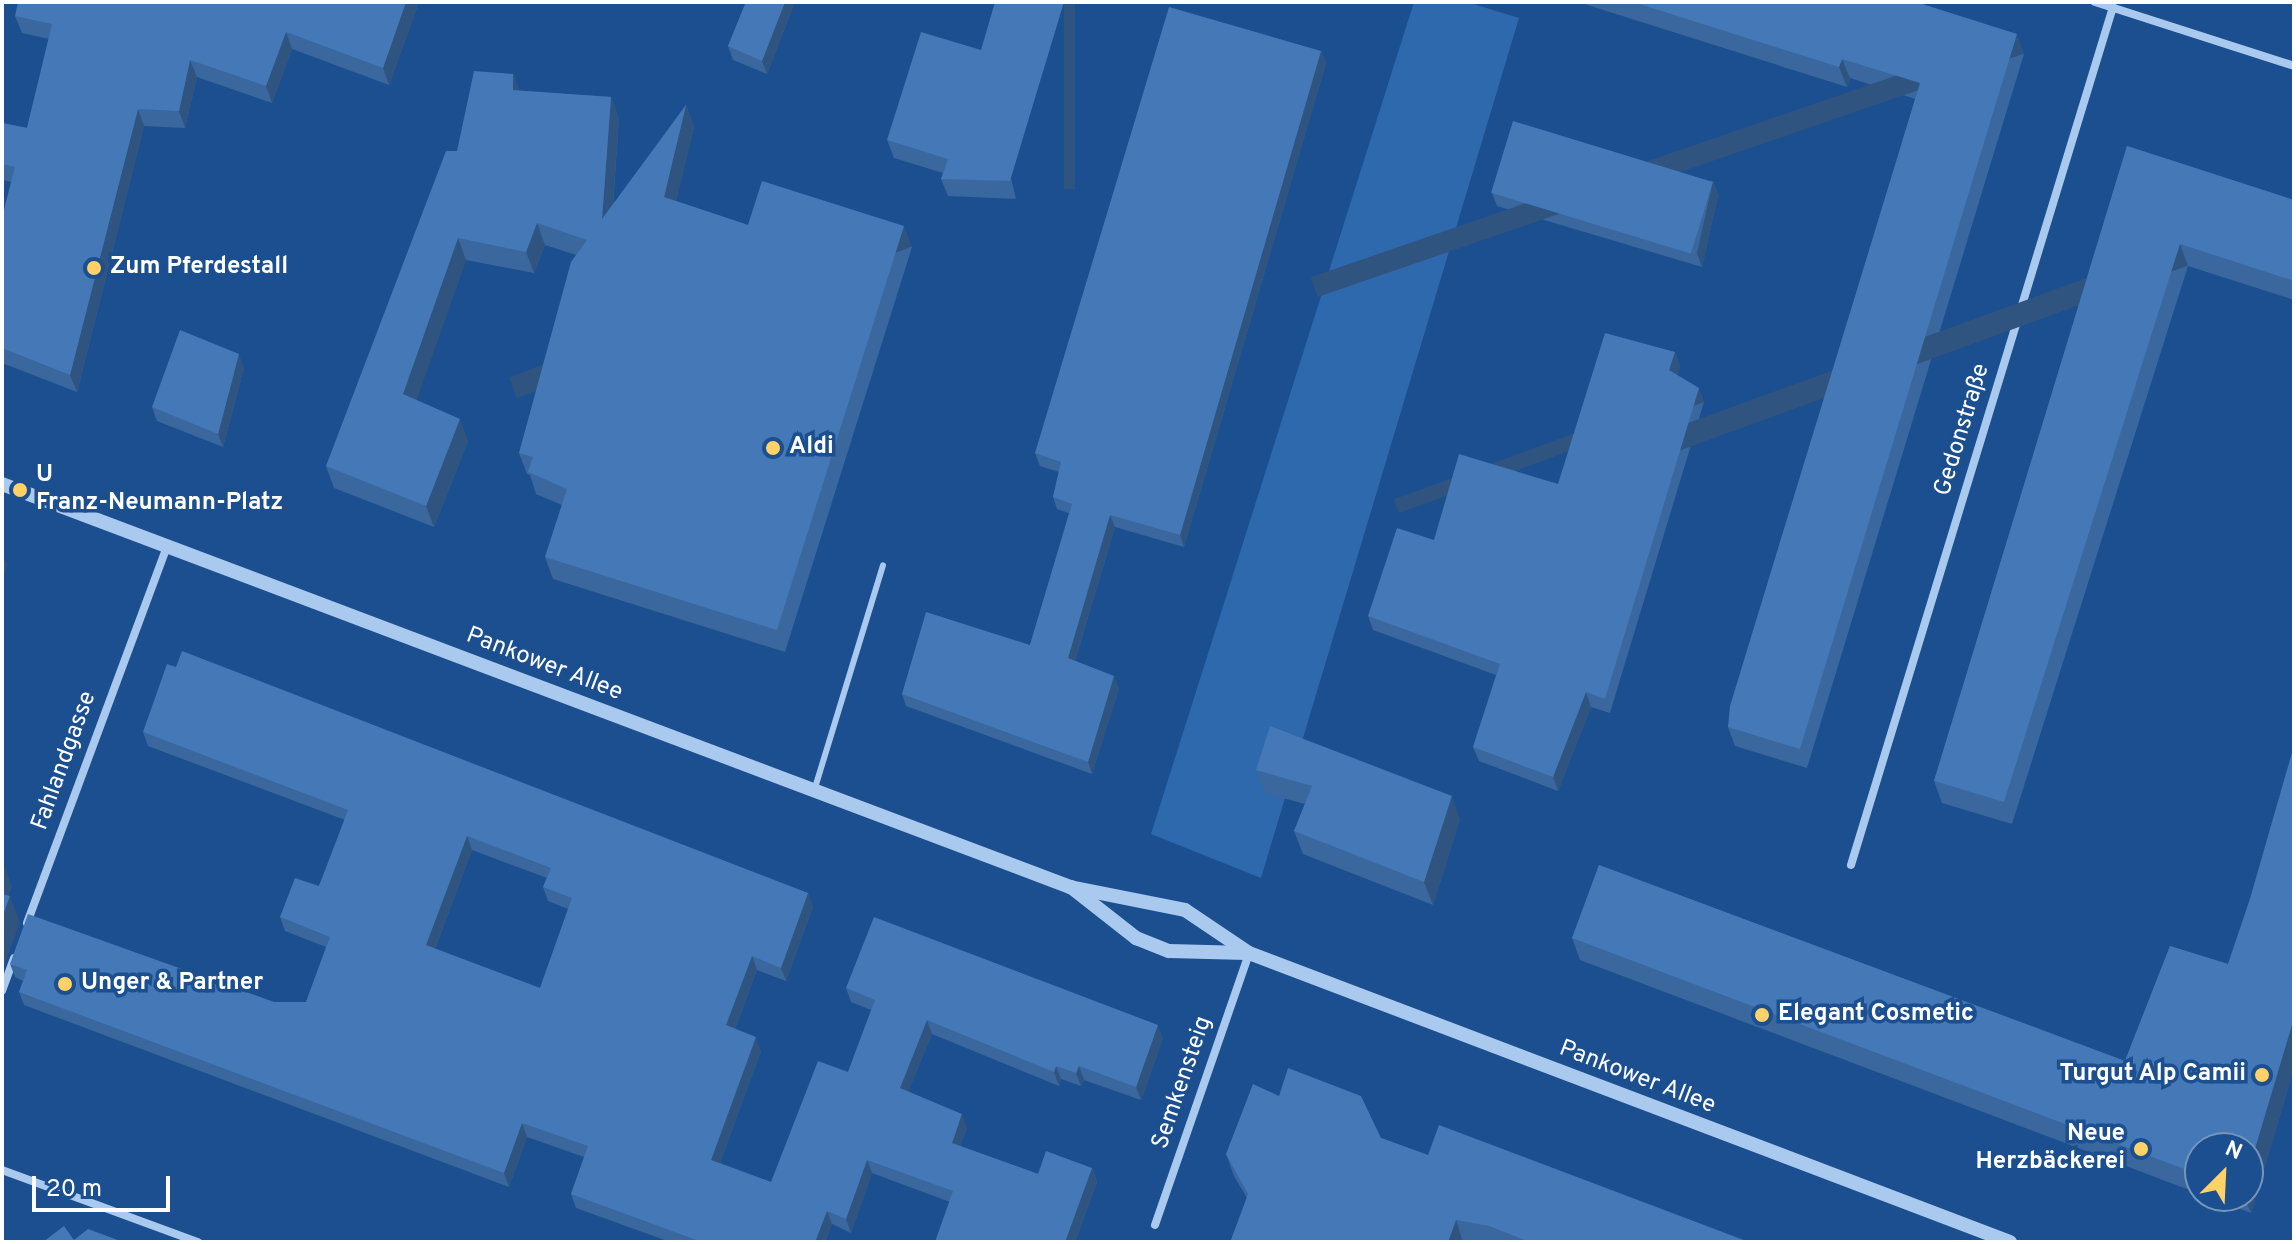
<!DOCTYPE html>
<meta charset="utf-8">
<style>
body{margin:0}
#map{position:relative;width:2296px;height:1244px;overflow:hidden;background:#1b4f8f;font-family:Overpass,sans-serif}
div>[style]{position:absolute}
.green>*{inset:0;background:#2e69ad}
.service>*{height:6px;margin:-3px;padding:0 3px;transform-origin:3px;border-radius:3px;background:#a9c9ee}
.minor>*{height:8px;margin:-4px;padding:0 4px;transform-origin:4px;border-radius:4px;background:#a9c9ee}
.tertiary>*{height:14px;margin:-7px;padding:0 7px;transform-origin:7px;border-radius:7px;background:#a9c9ee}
.wall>*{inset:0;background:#3a679d}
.shaded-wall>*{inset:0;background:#305480;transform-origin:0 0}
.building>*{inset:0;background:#4478b7;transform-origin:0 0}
.dots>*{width:22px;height:22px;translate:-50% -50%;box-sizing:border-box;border:4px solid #1b4f8f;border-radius:50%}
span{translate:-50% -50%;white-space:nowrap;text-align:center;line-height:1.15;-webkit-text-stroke:7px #1b4f8f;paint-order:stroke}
.poi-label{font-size:24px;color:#fff;font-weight:700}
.left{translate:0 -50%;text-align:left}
.right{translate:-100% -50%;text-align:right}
.street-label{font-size:24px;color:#fff}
.frame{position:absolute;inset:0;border:4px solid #fff;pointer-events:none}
.north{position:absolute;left:2184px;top:1132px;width:80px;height:80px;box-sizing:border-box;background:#1b4f8f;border:2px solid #7695bc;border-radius:50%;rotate:24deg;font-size:22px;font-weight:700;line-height:32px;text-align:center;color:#fff}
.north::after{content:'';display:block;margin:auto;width:28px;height:36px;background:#ffd166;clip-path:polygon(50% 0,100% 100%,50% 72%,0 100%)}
.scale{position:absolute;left:32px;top:1176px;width:138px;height:36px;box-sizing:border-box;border:4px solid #fff;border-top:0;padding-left:10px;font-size:24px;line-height:28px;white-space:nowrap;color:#fff;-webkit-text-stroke:6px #1b4f8f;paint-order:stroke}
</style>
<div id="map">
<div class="green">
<div style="clip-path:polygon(1414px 2px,1467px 2px,1519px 18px,1261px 878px,1151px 834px)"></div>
</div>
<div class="service">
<div style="left:814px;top:791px;width:236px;rotate:-73deg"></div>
</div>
<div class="minor">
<div style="left:2095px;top:2px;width:209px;rotate:17.8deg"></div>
<div style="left:1851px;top:865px;width:897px;rotate:-73.02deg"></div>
<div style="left:27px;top:923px;width:402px;rotate:-69.6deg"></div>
<div style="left:2px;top:991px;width:35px;rotate:-70deg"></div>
<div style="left:2px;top:1170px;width:209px;rotate:20.2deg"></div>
<div style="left:1155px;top:1225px;width:288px;rotate:-70.9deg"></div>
</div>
<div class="tertiary">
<div style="left:2px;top:484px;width:1142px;rotate:20.67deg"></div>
<div style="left:1070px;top:887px;width:117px;rotate:11.3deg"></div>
<div style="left:1185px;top:910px;width:77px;rotate:33.9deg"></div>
<div style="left:1249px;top:953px;width:814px;rotate:20.79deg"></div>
<div style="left:1071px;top:887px;width:83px;rotate:38.1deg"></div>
<div style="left:1136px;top:938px;width:35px;rotate:22deg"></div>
<div style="left:1169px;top:951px;width:77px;rotate:1.5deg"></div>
</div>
<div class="wall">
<div style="clip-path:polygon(419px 2px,389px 85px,292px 49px,272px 103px,197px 77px,185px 128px,144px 126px,77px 392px,2px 363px,2px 218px,11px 182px,2px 180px,2px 123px,27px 128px,49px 39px,22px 33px,15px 16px)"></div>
<div style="clip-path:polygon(746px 2px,795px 2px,767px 74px,733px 60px,728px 46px)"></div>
<div style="clip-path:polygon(1578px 2px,1916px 2px,2024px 54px,1807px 768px,1735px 746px,1728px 727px,1915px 99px,1850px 78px,1847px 87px)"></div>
<div style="clip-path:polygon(981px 50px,1016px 199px,948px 196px,941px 179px,943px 173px,894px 158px,887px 140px)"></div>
<div style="clip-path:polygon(1321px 51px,1326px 63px,1184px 547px,1115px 527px,1075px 661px,1119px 688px,1092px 774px,906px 706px,902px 694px,1030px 645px,1069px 513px,1057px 509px,1053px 497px,1059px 472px,1040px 466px,1035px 453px)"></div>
<div style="clip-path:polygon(513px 74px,519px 91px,611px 97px,619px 119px,613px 205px,686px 105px,694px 127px,676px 201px,748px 225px,912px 247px,785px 652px,553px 579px,545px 557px,562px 505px,536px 494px,530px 475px,527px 474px,519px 453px,576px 255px,545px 245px,534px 273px,466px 260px,416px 400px,468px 441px,434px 527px,334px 488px,326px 466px,457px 151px)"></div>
<div style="clip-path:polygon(2127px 146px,2294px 200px,2294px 300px,2188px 266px,2012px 824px,1942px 803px,1934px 781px)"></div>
<div style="clip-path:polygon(1713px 181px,1718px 195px,1702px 267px,1497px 206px,1492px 193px)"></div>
<div style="clip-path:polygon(1675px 352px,1680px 366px,1677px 375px,1704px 402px,1610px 713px,1591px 707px,1558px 791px,1479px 761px,1473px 747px,1496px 675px,1373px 630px,1368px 616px,1434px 540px,1558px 484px)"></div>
<div style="clip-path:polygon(244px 368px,223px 447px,157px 421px,152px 407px)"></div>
<div style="clip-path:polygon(evenodd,143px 732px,808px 893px,813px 907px,786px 981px,757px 970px,735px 1029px,761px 1051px,720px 1163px,771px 1182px,848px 1072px,871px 1010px,851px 1002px,846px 988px,1163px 1038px,1141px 1100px,1084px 1080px,1081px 1086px,1061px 1079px,1059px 1086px,932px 1034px,908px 1092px,967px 1128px,960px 1146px,1038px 1174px,1092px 1168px,1097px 1182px,1075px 1242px,935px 1242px,950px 1202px,872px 1173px,851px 1233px,832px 1224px,825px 1242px,670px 1242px,576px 1208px,571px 1194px,584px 1157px,527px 1137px,509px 1187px,24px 1005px,19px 992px,23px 981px,15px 977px,10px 964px,274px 1002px,306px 1002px,326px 947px,285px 931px,280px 917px,319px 886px,345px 820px,148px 746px,143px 732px,472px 850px,547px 878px,543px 887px,548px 901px,568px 909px,540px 988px,435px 949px,472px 850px)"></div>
<div style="clip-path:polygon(2294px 746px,2294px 1068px,2251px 1213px,2205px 1196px,2248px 1196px,2248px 1148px,2200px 1148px,2200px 1194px,1580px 960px,1572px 938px,1599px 865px,2125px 1061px,2170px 946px,2228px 964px,2250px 899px)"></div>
<div style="clip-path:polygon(1256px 770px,1460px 819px,1433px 905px,1303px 854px,1294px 831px,1305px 804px,1265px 793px)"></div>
<div style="clip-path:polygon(1381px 1138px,1428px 1155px,1749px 1242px,1232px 1242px,1231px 1240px,1247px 1198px,1234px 1176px,1226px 1154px)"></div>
</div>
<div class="shaded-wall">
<div style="clip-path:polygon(406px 2px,419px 2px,389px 85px,383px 68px)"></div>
<div style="clip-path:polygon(785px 2px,795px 2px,767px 74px,762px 61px)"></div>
<div style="left:1064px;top:2px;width:11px;height:187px"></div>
<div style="clip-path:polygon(286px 32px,292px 49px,272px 103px,266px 86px)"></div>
<div style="left:2017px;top:34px;width:21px;height:747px;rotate:71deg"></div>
<div style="clip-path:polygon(1321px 51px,1326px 63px,1184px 547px,1180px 535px)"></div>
<div style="clip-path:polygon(1842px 59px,1850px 78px,1847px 87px,1839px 67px)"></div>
<div style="clip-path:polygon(190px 60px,197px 77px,185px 128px,179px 111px)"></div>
<div style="clip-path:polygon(513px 74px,521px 96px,513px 90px)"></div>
<div style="clip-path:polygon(611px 97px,619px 119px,610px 241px,602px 219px)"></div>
<div style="clip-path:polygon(686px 105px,694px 127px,672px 219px,664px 197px)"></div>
<div style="clip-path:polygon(138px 109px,144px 126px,77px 392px,70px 375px)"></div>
<div style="clip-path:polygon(1713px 181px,1718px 195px,1702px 267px,1697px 253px)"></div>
<div style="clip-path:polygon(537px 223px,545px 245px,534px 273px,526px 252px)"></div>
<div style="left:904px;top:226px;width:22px;height:423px;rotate:69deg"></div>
<div style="clip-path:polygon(458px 238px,466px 260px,411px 416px,403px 394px)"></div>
<div style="left:2180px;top:244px;width:23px;height:585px;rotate:70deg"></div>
<div style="clip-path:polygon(1675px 352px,1680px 366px,1674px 384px,1669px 370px)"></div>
<div style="clip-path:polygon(239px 354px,244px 368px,223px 447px,218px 434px)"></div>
<div style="left:1699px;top:388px;width:15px;height:325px;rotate:70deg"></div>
<div style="clip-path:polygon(460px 419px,468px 441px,434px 527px,426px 506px)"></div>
<div style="clip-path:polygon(1110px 515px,1115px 527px,1072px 670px,1068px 658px)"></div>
<div style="clip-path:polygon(2px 552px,7px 565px,2px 579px)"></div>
<div style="clip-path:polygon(1114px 676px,1119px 688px,1092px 774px,1088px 762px)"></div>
<div style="clip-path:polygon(1586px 692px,1591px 707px,1558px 791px,1553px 777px)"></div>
<div style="clip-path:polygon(1452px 796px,1460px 819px,1433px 905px,1424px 882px)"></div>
<div style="clip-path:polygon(467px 836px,472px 850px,431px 959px,426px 945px)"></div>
<div style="clip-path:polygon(2px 860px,12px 886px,2px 913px)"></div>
<div style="clip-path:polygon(808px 893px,813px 907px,786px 981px,781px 968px)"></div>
<div style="clip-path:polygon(10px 896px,20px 923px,2px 971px,2px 918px)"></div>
<div style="clip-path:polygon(752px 956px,757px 970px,731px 1039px,726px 1025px)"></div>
<div style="clip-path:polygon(2294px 1018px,2294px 1068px,2251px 1213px,2244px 1196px,2248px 1196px,2248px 1172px)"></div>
<div style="clip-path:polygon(927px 1020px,932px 1034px,904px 1102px,900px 1088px)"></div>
<div style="clip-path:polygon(1158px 1025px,1163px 1038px,1141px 1100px,1136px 1087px)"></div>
<div style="clip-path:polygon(756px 1037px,761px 1051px,716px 1174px,711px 1160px)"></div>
<div style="clip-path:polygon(1056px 1066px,1061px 1079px,1059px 1086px,1054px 1072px)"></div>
<div style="clip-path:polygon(1079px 1066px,1084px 1080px,1081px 1086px,1076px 1073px)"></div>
<div style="clip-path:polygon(962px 1114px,967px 1128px,956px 1156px,952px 1143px)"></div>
<div style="clip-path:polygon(522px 1123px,527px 1137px,509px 1187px,504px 1173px)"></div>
<div style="clip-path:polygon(867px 1160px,872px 1173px,851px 1233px,846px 1219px)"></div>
<div style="clip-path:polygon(1092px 1168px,1097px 1182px,1075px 1242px,1065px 1242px)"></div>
<div style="clip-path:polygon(827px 1211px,832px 1224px,825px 1242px,815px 1242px)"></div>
<div style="clip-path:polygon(1456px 1220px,1463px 1242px,1448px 1242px)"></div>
</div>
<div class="building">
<div style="clip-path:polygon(18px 2px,406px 2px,383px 68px,286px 32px,266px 86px,190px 60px,179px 111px,138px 109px,70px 375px,2px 348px,2px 218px,15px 167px,2px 164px,2px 123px,27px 128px,52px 24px,15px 16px)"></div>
<div style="clip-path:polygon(746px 2px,785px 2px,762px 61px,728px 46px)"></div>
<div style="clip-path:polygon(995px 2px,1064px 2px,1010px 181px,941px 179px,948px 159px,887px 140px,921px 32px,981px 50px)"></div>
<div style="clip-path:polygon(1633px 2px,1916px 2px,2017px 34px,1800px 749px,1728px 727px,1730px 706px,1920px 83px,1842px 59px,1839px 67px)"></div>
<div style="clip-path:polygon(1169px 7px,1321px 51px,1180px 535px,1110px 515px,1068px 658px,1114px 676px,1088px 762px,902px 694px,926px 612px,1030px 645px,1072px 504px,1053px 497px,1061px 462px,1035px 453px)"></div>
<div style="clip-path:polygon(474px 71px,513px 74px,513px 90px,611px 97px,602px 219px,686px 105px,664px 197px,748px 225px,762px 181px,904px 226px,777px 630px,545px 557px,567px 489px,528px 472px,533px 457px,519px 453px,571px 262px,587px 240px,537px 223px,526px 252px,458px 238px,403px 394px,460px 419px,426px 506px,326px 466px,446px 151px,457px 151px)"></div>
<div style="left:1513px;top:121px;width:209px;height:75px;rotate:17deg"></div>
<div style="clip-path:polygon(2127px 146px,2294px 200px,2294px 281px,2180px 244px,2004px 802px,1934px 781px)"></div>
<div style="clip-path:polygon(180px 330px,239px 354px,218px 434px,152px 407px)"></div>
<div style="clip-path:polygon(1605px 333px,1675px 352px,1669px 370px,1699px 388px,1605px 699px,1586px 692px,1553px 777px,1473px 747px,1500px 664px,1368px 616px,1397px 528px,1434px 540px,1459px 454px,1558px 484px)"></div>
<div style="clip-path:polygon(evenodd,182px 651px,808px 893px,781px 968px,752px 956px,726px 1025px,756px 1037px,711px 1160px,771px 1182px,818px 1061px,848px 1072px,875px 1000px,846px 988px,874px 917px,1158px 1025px,1136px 1087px,1079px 1066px,1076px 1073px,1056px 1066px,1054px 1072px,927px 1020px,900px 1088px,962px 1114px,952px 1143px,1038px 1174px,1046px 1151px,1092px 1168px,1065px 1242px,935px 1242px,953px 1191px,867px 1160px,846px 1219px,827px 1211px,815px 1242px,702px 1242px,571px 1194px,588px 1146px,522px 1123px,504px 1173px,19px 992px,27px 970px,10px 964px,28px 914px,274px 1002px,306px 1002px,330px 937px,280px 917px,295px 878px,319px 886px,348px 810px,143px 732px,167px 664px,176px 667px,182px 651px,467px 836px,551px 868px,543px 887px,572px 898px,540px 988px,426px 945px,467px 836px)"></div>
<div style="clip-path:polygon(1270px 726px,1452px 796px,1424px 882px,1294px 831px,1312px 786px,1256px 770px)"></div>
<div style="clip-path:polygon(2294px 746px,2294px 1018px,2248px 1172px,2248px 1148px,2200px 1148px,2200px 1175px,1572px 938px,1599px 865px,2125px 1061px,2170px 946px,2228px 964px,2250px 899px)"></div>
<div style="clip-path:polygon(2px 894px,10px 896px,2px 918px)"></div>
<div style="clip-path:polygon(1288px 1068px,1361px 1096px,1381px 1138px,1428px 1155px,1439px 1125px,1749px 1242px,1530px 1242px,1489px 1226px,1456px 1220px,1448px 1242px,1236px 1242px,1231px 1240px,1248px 1194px,1226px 1154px,1253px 1084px,1279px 1096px)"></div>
<div style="clip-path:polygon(64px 1226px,74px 1240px,88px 1229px,123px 1242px,43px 1242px)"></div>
</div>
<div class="dots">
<div style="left:94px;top:268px;background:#ffd166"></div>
<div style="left:773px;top:448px;background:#ffd166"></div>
<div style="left:20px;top:490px;background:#ffd166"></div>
<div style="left:65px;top:984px;background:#ffd166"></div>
<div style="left:1762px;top:1015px;background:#ffd166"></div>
<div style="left:2262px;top:1075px;background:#ffd166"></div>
<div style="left:2141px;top:1149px;background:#ffd166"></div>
</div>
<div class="poi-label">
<span class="left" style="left:110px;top:268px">Zum Pferdestall</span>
<span class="left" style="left:789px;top:448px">Aldi</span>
<span class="left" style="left:36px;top:490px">U<br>Franz-Neumann-Platz</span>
<span class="left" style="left:81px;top:984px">Unger &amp; Partner</span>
<span class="left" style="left:1778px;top:1015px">Elegant Cosmetic</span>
<span class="right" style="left:2246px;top:1075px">Turgut Alp Camii</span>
<span class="right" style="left:2125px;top:1149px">Neue<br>Herzbäckerei</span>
</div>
<div class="street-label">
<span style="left:1963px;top:430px;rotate:-73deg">Gedonstraße</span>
<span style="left:544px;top:665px;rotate:21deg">Pankower Allee</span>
<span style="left:65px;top:761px;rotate:-70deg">Fahlandgasse</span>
<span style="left:1637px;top:1078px;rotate:21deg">Pankower Allee</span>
<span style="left:1183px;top:1083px;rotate:-71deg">Semkensteig</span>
</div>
<div class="frame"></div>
<div class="north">N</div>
<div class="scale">20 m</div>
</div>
